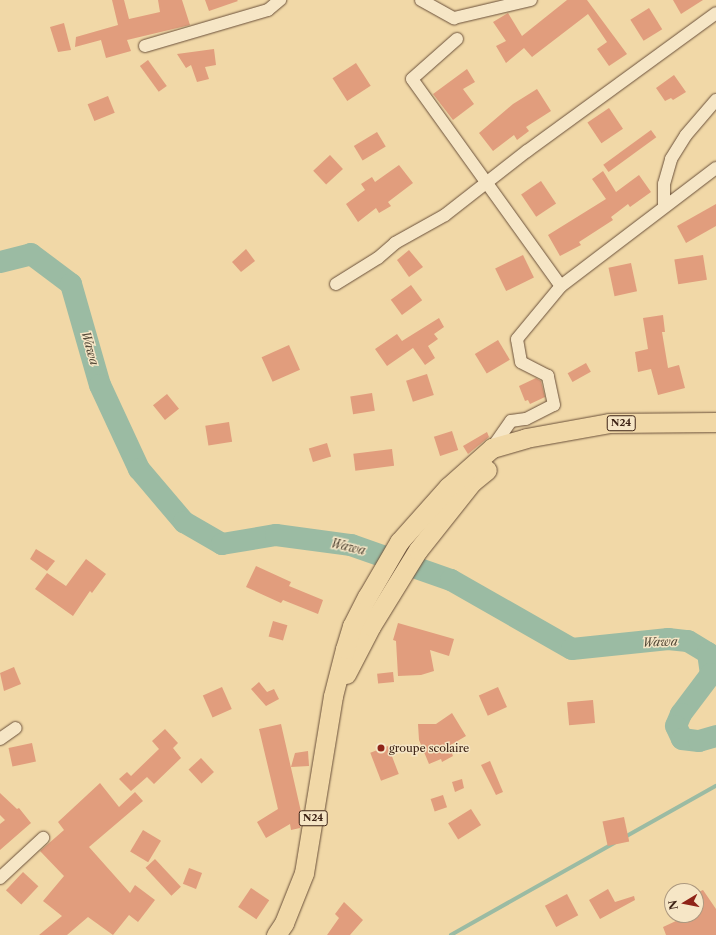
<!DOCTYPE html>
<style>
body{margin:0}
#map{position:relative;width:716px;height:935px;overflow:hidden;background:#f1d8a7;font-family:"Libre Caslon Text",serif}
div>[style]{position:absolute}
.stream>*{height:3.5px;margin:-1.75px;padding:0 1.75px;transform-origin:1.75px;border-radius:1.75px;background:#9bbba3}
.river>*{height:22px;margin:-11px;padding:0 11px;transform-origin:11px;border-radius:11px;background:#9bbba3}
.building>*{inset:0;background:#e19d7d;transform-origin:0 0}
.roads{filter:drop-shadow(0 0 1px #6a503a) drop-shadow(0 0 1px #6a503a)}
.minor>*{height:12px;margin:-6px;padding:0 6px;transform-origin:6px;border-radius:6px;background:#f6e6c6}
.primary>*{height:19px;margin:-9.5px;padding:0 9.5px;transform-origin:9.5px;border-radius:9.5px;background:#f1d8a7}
.dots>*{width:11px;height:11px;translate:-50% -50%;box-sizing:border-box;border:2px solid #f6e6c6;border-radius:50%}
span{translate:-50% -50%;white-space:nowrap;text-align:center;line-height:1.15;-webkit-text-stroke:3px #f6e6c6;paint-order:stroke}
.shield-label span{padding:1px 3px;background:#f6e6c6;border:1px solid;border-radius:3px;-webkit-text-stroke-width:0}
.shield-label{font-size:10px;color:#3d2315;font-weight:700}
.poi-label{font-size:11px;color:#3d2315}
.left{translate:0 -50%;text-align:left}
.water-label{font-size:12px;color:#544938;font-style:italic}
.north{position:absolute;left:664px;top:883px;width:40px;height:40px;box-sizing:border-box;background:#f6e6c6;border:1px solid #ac987f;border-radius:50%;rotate:260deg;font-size:11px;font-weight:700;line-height:16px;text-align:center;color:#3d2315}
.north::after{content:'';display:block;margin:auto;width:14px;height:18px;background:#8f2418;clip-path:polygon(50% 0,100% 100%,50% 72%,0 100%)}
</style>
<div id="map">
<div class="stream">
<div style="left:625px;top:837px;width:104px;rotate:-29.3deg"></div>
<div style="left:451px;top:935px;width:187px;rotate:-29.4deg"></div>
</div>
<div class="river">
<div style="left:0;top:262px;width:32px;rotate:-14deg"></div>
<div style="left:31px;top:254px;width:50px;rotate:36.9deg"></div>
<div style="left:71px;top:284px;width:105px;rotate:74deg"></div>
<div style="left:100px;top:385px;width:93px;rotate:65.1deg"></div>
<div style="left:139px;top:469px;width:70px;rotate:49.7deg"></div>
<div style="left:184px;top:522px;width:44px;rotate:30.1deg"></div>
<div style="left:222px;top:544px;width:55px;rotate:-9.5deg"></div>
<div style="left:276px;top:535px;width:76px;rotate:7.6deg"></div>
<div style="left:351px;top:545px;width:106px;rotate:19.3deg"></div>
<div style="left:451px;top:580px;width:139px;rotate:29.7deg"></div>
<div style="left:572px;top:649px;width:97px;rotate:-5.9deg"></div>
<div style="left:668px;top:639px;width:20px;rotate:6deg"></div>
<div style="left:688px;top:641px;width:23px;rotate:31deg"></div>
<div style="left:708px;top:653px;width:21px;rotate:82deg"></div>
<div style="left:711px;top:674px;width:50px;rotate:126.9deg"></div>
<div style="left:681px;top:714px;width:13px;rotate:113deg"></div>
<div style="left:676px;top:726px;width:14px;rotate:65deg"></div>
<div style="left:682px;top:739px;width:17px;rotate:7deg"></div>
<div style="left:699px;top:741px;width:18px;rotate:-16deg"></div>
</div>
<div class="building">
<div style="clip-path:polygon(112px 0,124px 0,129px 19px,160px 12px,158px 0,182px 0,190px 25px,127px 40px,131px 51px,106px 58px,101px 40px,75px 47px,76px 37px,118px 25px)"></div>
<div style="clip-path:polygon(205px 0,237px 0,238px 1px,209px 11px)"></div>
<div style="clip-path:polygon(567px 0,587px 0,627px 54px,609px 66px,597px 49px,607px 42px,588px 14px,532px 57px,524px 48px,506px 63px,496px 46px,506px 41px,493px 22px,508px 13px,522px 36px)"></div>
<div style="clip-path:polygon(673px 0,703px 0,681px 14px)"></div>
<div style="left:649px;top:8px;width:25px;height:22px;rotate:58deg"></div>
<div style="clip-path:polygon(64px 23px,71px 50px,58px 52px,50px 27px)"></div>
<div style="clip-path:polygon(214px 49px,216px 65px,205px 67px,209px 79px,197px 82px,191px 65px,186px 68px,177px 54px)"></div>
<div style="left:148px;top:60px;width:32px;height:10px;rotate:54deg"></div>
<div style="left:356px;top:63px;width:27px;height:28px;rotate:57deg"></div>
<div style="clip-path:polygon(467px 69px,475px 82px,463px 89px,474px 104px,453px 120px,433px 94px)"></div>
<div style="clip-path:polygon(674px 75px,686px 92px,673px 100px,671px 98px,665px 101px,656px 88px)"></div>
<div style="clip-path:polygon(537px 89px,551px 111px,526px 127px,529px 131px,517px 140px,514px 135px,493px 151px,479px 133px,513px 104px)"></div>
<div style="left:108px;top:96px;width:18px;height:22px;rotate:68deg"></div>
<div style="left:609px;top:108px;width:25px;height:26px;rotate:56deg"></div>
<div style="left:651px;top:130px;width:9px;height:59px;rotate:54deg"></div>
<div style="left:377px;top:132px;width:17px;height:27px;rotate:59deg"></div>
<div style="left:330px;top:155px;width:19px;height:23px;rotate:47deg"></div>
<div style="clip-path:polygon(399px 165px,413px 183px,388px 202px,391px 206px,379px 213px,376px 208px,358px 222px,346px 204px,365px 190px,361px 184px,372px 177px,375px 182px)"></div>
<div style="clip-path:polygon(603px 171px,616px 192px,639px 175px,651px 192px,630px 207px,628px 204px,611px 217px,613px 220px,579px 242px,581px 245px,560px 256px,548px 235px,606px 199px,592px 179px)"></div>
<div style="left:541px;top:181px;width:27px;height:24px;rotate:56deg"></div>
<div style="clip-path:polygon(716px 204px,716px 226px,686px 243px,677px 226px)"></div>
<div style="clip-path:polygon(246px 249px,255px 261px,241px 272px,232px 262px)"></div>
<div style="clip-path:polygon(409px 250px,423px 267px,409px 277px,397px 260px)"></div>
<div style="left:523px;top:255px;width:25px;height:31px;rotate:64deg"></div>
<div style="left:703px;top:255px;width:25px;height:29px;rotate:81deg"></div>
<div style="left:631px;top:263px;width:29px;height:23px;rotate:78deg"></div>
<div style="left:411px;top:285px;width:19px;height:25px;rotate:54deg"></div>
<div style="clip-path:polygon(663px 315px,665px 332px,662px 332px,668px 368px,679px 365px,685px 388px,658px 395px,651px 369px,638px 372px,635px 352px,648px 349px,643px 318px)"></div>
<div style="clip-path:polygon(439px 318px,444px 327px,434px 334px,438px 339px,428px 346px,435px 358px,425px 365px,413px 348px,387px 366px,375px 349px,397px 334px,402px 341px)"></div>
<div style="left:498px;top:340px;width:23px;height:27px;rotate:59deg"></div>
<div style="left:289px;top:345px;width:27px;height:30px;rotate:66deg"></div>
<div style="left:586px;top:363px;width:10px;height:21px;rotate:61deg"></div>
<div style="left:427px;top:374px;width:22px;height:22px;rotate:72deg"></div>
<div style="clip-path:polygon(536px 378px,541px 381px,545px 397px,530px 404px,528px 400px,525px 401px,519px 386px)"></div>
<div style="left:372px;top:393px;width:18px;height:22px;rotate:81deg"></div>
<div style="left:167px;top:394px;width:19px;height:18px;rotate:51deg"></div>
<div style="left:229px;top:422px;width:20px;height:24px;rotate:81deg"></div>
<div style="left:452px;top:431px;width:20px;height:19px;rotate:72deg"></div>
<div style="clip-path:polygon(487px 432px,489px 437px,468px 454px,463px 446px)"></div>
<div style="left:327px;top:443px;width:14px;height:19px;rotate:73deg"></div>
<div style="left:392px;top:449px;width:17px;height:39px;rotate:83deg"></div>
<div style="clip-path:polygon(36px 549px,55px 561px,47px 571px,30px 559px)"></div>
<div style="clip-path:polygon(86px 559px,106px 574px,92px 593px,90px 591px,73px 616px,35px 589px,47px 573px,66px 586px)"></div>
<div style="clip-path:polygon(256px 566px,291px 582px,289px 586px,323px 600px,318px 614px,283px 600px,281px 603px,246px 587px)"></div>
<div style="left:273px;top:621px;width:15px;height:16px;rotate:16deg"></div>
<div style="clip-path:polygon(398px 623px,454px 639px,449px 656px,430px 650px,434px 671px,421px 675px,398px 676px,396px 641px,393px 640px)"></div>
<div style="clip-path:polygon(14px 667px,21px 684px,4px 691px,0 673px)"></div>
<div style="left:393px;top:672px;width:10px;height:16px;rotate:84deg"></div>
<div style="clip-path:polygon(259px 682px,267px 692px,274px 689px,279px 699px,266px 706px,251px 689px)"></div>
<div style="left:222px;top:687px;width:24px;height:21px;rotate:66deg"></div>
<div style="left:498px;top:687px;width:22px;height:21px;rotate:66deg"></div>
<div style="left:593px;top:700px;width:23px;height:26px;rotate:85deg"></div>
<div style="clip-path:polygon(452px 713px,466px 736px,449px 746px,453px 756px,442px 762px,441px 759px,429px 764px,419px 740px,418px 724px,436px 724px)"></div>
<div style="clip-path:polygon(281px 724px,302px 816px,300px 828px,291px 830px,290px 824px,266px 838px,257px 822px,278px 809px,259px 729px)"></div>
<div style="clip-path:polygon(165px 729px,178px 743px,173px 748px,181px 758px,154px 784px,147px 777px,131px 791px,119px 779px,127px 772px,131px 776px,159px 749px,152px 741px)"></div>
<div style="left:32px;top:743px;width:19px;height:24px;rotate:78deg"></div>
<div style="left:388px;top:746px;width:30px;height:19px;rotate:69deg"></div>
<div style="clip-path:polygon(308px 751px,309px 766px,291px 767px,295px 753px)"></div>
<div style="left:201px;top:758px;width:19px;height:17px;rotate:47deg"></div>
<div style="clip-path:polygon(490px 761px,503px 792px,496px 795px,481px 765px)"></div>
<div style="clip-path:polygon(462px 779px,464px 788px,455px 792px,452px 782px)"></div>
<div style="clip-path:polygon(100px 783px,119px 807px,135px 792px,143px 801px,89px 847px,130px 893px,135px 885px,155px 900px,138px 922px,129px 915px,113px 935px,88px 917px,67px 935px,39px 935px,62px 916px,43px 901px,64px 876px,40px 851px,64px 830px,58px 822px)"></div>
<div style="clip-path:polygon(0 793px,17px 809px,19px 808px,31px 823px,0 850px,0 824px,5px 820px,0 815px)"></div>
<div style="left:443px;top:795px;width:13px;height:13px;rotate:72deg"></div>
<div style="left:471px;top:809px;width:19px;height:27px;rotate:58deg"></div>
<div style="left:624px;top:817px;width:25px;height:22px;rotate:78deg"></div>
<div style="left:143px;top:830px;width:21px;height:25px;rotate:31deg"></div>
<div style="left:155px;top:859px;width:38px;height:13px;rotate:47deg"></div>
<div style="left:189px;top:868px;width:14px;height:17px;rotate:21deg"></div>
<div style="left:23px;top:872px;width:21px;height:25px;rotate:43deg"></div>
<div style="left:251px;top:888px;width:22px;height:23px;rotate:34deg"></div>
<div style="clip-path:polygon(608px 889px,615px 902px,634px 896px,635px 900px,600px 919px,589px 900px)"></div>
<div style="clip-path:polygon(703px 890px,716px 909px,716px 935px,666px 935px,663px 927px,689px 915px,696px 915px,696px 893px)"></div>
<div style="left:567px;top:894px;width:24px;height:25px;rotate:62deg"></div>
<div style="clip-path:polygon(344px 902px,363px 920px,350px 935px,327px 935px,339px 918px,335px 914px)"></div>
</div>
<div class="roads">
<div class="minor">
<div style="left:421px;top:0;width:38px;rotate:29deg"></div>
<div style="left:454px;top:18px;width:79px;rotate:-13.2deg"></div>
<div style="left:457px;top:39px;width:60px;rotate:138.4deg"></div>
<div style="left:412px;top:79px;width:255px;rotate:54.3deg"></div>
<div style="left:145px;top:46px;width:128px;rotate:-16.3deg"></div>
<div style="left:268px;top:10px;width:16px;rotate:-40deg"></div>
<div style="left:664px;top:206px;width:22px;rotate:-90deg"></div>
<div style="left:664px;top:184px;width:26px;rotate:-74deg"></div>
<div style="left:671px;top:159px;width:28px;rotate:-58deg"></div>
<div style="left:686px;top:135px;width:46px;rotate:-49.4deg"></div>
<div style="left:336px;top:284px;width:49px;rotate:-31.8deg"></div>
<div style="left:378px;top:258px;width:23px;rotate:-41deg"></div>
<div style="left:395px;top:243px;width:57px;rotate:-29.2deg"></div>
<div style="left:445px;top:215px;width:104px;rotate:-38deg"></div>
<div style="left:527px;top:151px;width:234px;rotate:-36.1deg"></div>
<div style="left:492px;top:448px;width:33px;rotate:-55deg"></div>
<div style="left:511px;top:421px;width:15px;rotate:-8deg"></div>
<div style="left:526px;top:419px;width:31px;rotate:-27deg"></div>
<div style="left:554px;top:405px;width:30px;rotate:-102deg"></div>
<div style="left:548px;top:376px;width:30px;rotate:-153deg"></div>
<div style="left:521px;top:362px;width:23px;rotate:-100deg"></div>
<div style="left:517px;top:339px;width:69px;rotate:-50.3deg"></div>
<div style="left:561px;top:286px;width:195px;rotate:-37.3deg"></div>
<div style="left:0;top:739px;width:19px;rotate:-35deg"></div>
<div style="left:0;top:878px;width:59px;rotate:-42.9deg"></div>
</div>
<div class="primary">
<div style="left:346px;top:674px;width:54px;rotate:-62.5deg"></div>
<div style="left:371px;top:626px;width:89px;rotate:-58.3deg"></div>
<div style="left:418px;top:550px;width:87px;rotate:-51.5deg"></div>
<div style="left:472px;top:482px;width:19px;rotate:-39deg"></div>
<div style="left:276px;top:935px;width:14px;rotate:-56deg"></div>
<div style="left:284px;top:923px;width:54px;rotate:-68.2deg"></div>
<div style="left:304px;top:873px;width:179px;rotate:-80.7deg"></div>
<div style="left:333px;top:696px;width:49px;rotate:-75.7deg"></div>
<div style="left:345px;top:649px;width:24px;rotate:-73deg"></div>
<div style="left:352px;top:626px;width:33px;rotate:-63deg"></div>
<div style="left:367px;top:597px;width:64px;rotate:-59.8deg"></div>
<div style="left:399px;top:542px;width:74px;rotate:-48.3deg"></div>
<div style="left:448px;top:487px;width:59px;rotate:-41.6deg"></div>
<div style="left:492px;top:448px;width:35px;rotate:-16deg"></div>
<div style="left:526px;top:438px;width:84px;rotate:-10.2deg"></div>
<div style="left:609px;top:423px;width:107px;rotate:-0.5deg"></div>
</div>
</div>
<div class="dots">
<div style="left:381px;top:748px;background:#8f2418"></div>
</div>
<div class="shield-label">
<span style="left:621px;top:423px">N24</span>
<span style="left:313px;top:818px">N24</span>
</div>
<div class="poi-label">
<span class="left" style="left:389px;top:748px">groupe scolaire</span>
</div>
<div class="water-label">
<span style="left:90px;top:348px;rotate:74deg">Wawa</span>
<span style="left:348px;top:547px;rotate:13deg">Wawa</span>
<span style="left:660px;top:642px;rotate:-2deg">Wawa</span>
</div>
<div class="north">N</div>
</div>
